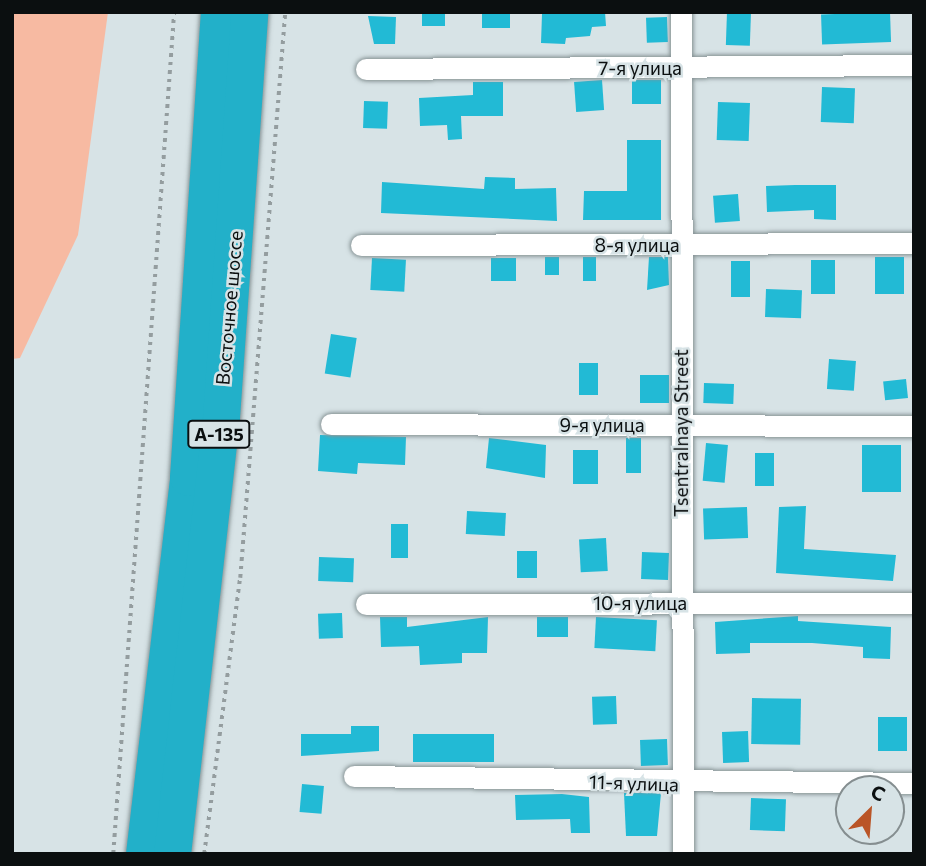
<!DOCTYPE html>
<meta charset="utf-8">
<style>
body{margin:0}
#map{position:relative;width:926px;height:866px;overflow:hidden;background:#d7e3e6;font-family:Commissioner,sans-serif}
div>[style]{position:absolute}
.green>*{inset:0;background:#f7baa2}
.building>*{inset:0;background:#22bad5;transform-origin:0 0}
.path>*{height:3.5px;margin-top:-1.75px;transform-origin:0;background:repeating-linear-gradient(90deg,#949d9f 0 3.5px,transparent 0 8.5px)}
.roads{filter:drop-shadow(0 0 2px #879395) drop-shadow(0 0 2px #879395)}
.street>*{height:21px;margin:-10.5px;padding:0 10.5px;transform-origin:10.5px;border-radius:10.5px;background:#fff}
.highway>*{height:37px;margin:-18.5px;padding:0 18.5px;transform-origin:18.5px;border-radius:18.5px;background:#22b0c9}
span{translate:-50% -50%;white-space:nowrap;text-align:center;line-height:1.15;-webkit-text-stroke:5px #d7e3e6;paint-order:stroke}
.shield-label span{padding:2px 5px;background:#d7e3e6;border:2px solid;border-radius:5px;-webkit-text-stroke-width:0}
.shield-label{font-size:18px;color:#0b0f10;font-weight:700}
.street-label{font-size:19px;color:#0b0f10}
.frame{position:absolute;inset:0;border:14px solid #0b0f10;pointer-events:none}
.north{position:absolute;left:835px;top:775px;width:70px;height:70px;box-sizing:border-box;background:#d7e3e6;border:2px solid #858e90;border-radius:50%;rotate:25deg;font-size:19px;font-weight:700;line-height:28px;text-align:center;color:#0b0f10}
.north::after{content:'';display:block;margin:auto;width:24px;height:32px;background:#ba5527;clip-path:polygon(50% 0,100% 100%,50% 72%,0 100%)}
</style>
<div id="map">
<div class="green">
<div style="clip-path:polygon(12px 12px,108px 12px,78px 235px,20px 358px,12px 359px)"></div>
</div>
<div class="building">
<div style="left:422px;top:12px;width:23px;height:14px"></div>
<div style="left:482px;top:12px;width:28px;height:16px"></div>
<div style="clip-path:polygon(571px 12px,605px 12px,606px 26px,592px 27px,590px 36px,566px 38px,565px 44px,541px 43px,542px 14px)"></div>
<div style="left:727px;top:12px;width:24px;height:33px;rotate:2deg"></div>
<div style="left:890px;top:12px;width:30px;height:69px;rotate:88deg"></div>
<div style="clip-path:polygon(368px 16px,396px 17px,395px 44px,374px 44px)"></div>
<div style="left:667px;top:17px;width:25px;height:21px;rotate:88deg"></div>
<div style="left:602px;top:80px;width:30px;height:28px;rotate:86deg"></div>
<div style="left:632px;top:80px;width:29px;height:24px"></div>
<div style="clip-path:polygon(473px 82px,503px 82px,503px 116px,461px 116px,462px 139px,448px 140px,447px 125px,420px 126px,419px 98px,473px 95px)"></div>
<div style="left:822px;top:87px;width:33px;height:35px;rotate:2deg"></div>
<div style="left:364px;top:101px;width:24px;height:27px;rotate:2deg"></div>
<div style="left:718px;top:102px;width:32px;height:38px;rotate:2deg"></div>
<div style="clip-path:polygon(627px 140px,661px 140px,661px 220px,583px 220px,584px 191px,627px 191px)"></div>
<div style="clip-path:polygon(485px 177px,515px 178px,515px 189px,556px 188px,557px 221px,381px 213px,382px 182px,484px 189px)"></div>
<div style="clip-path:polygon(795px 185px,836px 185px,836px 220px,814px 219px,814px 210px,767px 212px,766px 186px)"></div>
<div style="left:738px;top:194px;width:27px;height:25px;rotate:86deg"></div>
<div style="left:545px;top:257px;width:14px;height:18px"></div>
<div style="left:583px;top:257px;width:13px;height:24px"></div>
<div style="clip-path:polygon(649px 257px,668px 257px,669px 285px,647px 290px)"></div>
<div style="left:875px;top:257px;width:29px;height:37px"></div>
<div style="left:372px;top:258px;width:34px;height:32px;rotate:3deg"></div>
<div style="left:491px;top:258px;width:25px;height:23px"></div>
<div style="left:811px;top:260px;width:24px;height:34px"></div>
<div style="left:731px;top:261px;width:19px;height:36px"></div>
<div style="left:766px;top:289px;width:36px;height:28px;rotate:2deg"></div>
<div style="left:331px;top:334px;width:26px;height:40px;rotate:9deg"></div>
<div style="left:829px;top:359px;width:27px;height:30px;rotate:4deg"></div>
<div style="left:579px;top:363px;width:19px;height:32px"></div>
<div style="left:669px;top:375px;width:28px;height:29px;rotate:90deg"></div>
<div style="left:906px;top:379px;width:19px;height:23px;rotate:84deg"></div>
<div style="left:704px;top:383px;width:30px;height:20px;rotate:2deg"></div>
<div style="clip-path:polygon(320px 435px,406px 437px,405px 465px,358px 463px,357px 474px,318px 471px)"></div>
<div style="clip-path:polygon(489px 438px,546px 445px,545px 478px,486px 468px)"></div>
<div style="left:626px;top:438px;width:15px;height:35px"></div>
<div style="left:706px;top:443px;width:22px;height:38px;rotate:5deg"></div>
<div style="left:862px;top:445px;width:39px;height:47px"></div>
<div style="left:573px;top:450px;width:25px;height:34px"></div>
<div style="left:774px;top:453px;width:33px;height:19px;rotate:90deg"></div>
<div style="clip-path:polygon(806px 506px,804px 549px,896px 555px,893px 581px,776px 573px,779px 507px)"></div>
<div style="left:747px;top:507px;width:31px;height:44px;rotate:88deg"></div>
<div style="left:467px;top:511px;width:39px;height:23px;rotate:3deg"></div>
<div style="left:391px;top:524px;width:17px;height:34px"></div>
<div style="left:606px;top:538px;width:33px;height:27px;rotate:87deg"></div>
<div style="left:517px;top:551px;width:20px;height:27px"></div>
<div style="left:642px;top:552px;width:27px;height:27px;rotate:2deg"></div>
<div style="left:319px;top:557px;width:35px;height:24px;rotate:2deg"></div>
<div style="left:342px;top:613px;width:25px;height:24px;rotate:88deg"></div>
<div style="clip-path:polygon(798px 616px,798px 621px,891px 627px,890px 659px,863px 658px,863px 647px,812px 643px,750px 643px,750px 653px,716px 654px,715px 622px)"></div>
<div style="clip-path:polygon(380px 617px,407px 617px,407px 627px,488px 617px,487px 653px,462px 653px,462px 663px,420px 665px,419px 646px,381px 647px)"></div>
<div style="left:537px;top:617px;width:31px;height:20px"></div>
<div style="left:596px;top:617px;width:61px;height:31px;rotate:3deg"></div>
<div style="left:616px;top:696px;width:28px;height:24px;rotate:88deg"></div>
<div style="left:752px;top:698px;width:49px;height:46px;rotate:1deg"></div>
<div style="left:878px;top:717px;width:29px;height:34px"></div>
<div style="clip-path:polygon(351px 726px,379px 726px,379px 751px,301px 756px,301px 734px,351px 734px)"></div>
<div style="left:748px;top:731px;width:31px;height:26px;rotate:88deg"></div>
<div style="left:413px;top:734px;width:81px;height:28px"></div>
<div style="left:667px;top:739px;width:26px;height:27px;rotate:88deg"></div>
<div style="left:302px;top:784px;width:22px;height:28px;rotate:5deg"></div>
<div style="clip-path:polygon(624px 793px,661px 793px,657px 836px,626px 836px)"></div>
<div style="clip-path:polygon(562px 794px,589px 797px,590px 833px,571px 833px,570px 819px,516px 820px,515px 795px)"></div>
<div style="left:751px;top:798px;width:35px;height:32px;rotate:2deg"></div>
</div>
<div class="path">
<div style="left:113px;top:854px;width:844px;rotate:-85.86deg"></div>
<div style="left:204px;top:854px;width:278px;rotate:-82.6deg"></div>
<div style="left:240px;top:578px;width:568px;rotate:-85.45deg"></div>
</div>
<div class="roads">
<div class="street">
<div style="left:681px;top:12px;width:842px;rotate:89.86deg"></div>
<div style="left:366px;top:69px;width:548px;rotate:-0.42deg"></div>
<div style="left:361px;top:245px;width:553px;rotate:-0.21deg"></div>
<div style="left:331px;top:424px;width:583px;rotate:0.2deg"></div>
<div style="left:366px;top:604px;width:548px;rotate:-0.1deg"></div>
<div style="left:354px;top:776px;width:560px;rotate:0.72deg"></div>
</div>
<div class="highway">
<div style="left:144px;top:854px;width:380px;rotate:-83.3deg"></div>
<div style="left:188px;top:477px;width:466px;rotate:-86.2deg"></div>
<div style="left:172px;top:854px;width:440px;rotate:-83.6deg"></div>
<div style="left:221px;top:417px;width:406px;rotate:-86deg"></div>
</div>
</div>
<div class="shield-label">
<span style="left:219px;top:434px">А-135</span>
</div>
<div class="street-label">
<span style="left:640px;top:68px">7-я улица</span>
<span style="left:637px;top:245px">8-я улица</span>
<span style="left:229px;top:308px;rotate:-85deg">Восточное шоссе</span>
<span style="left:602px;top:425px">9-я улица</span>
<span style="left:681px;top:433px;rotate:-90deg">Tsentralnaya Street</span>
<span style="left:640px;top:603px">10-я улица</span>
<span style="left:634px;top:783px;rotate:2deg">11-я улица</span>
</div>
<div class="frame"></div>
<div class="north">С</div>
</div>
